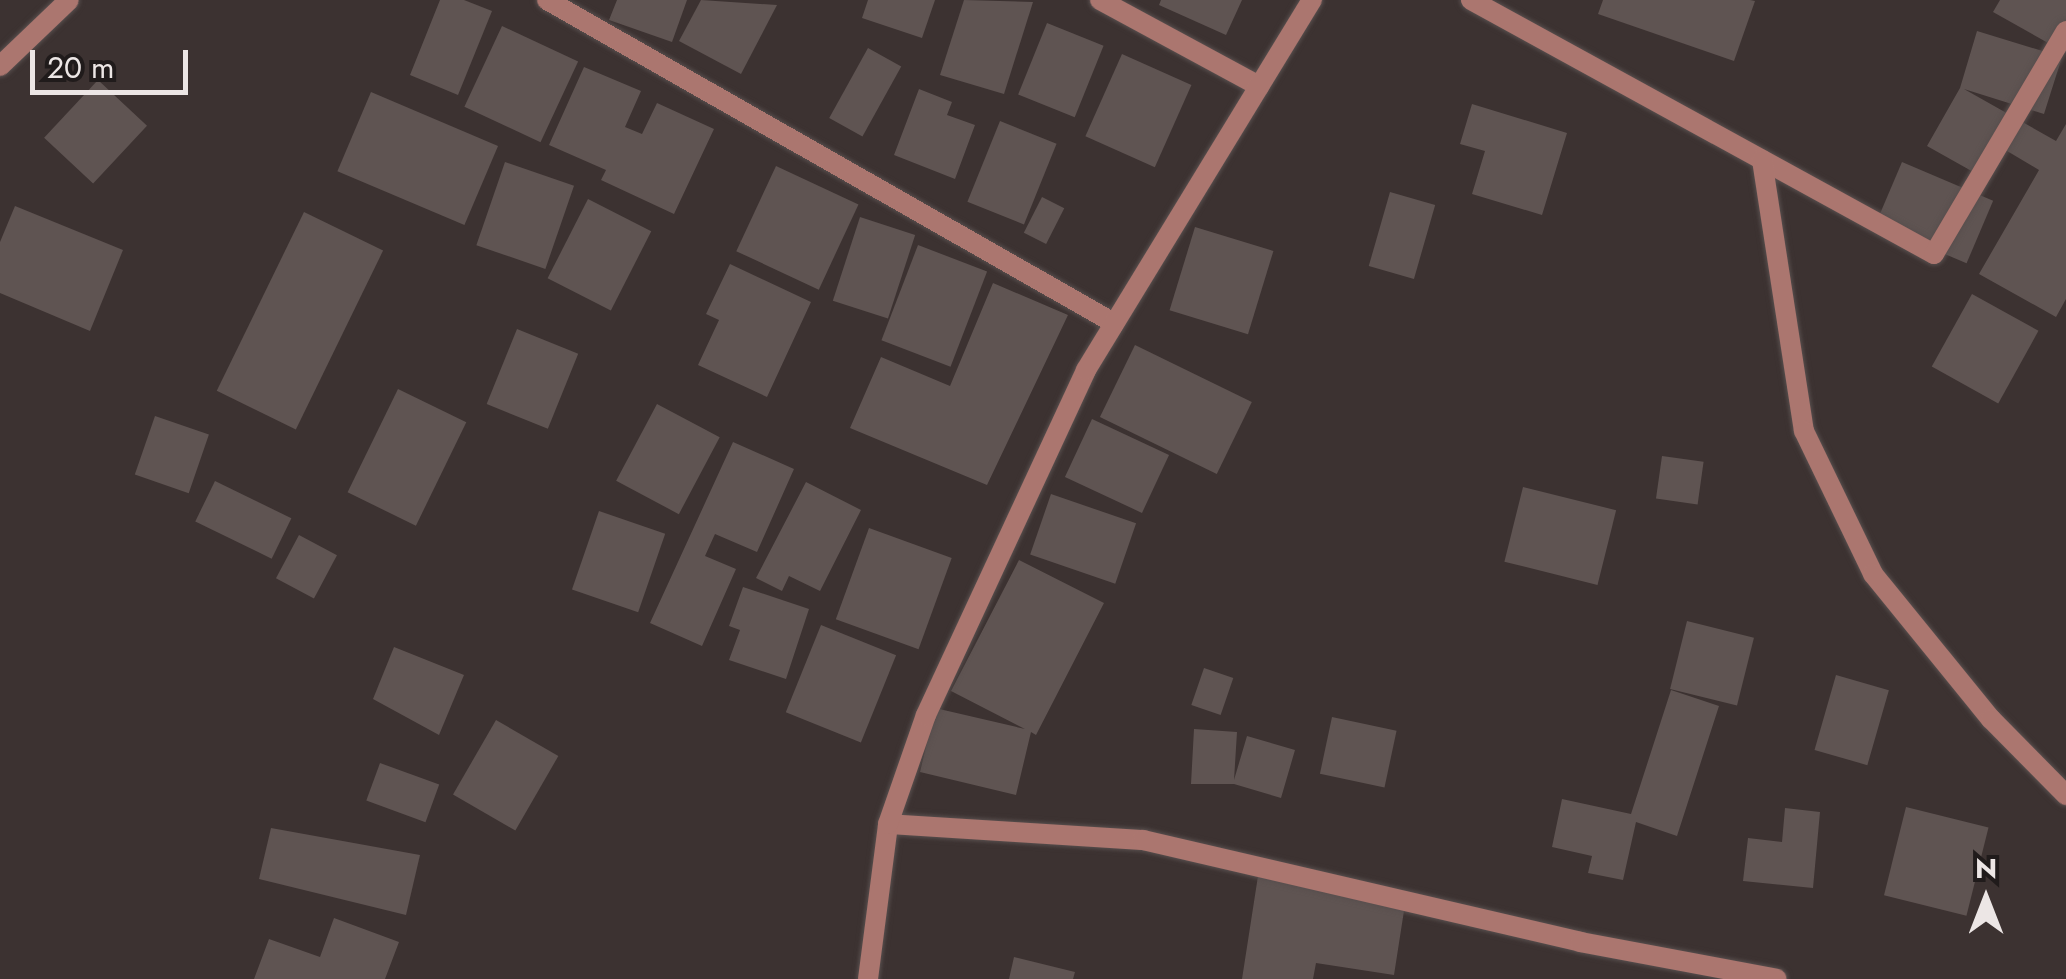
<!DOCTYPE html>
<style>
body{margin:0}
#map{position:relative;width:2066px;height:979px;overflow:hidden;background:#3c3231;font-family:Jost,sans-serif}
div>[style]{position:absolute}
.building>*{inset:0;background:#5f5452;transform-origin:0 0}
.roads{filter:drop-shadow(0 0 2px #584f4e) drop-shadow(0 0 2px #584f4e)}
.minor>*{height:20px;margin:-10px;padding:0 10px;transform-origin:10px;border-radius:10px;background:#ab766f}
span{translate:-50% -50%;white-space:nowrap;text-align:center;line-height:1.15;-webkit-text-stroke:8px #201b1b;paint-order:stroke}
.north{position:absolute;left:1936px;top:849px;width:100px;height:100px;-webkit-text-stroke:8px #201b1b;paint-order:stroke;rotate:0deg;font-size:28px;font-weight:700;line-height:40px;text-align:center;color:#ece6e5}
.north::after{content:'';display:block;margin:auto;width:35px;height:45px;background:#ece6e5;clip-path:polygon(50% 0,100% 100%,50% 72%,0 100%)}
.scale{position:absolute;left:30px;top:50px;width:158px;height:45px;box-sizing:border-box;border:5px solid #ece6e5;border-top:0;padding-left:12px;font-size:30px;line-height:35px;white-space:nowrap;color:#ece6e5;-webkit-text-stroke:8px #201b1b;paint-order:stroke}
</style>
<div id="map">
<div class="building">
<div style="clip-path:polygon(440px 0,464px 0,492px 11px,458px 95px,410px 75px)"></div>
<div style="clip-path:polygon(617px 0,687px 0,672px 42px,609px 20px)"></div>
<div style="clip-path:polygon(701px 0,777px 5px,741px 74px,679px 41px)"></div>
<div style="clip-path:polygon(868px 0,935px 0,922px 38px,862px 18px)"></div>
<div style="clip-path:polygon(964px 0,1033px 2px,1004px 94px,940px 75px)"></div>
<div style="clip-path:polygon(1161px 0,1242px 0,1226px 35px,1159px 5px)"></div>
<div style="clip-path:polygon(1603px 0,1750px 0,1755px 1px,1734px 61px,1598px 14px)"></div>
<div style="clip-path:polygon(2000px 0,2066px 0,2066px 53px,1993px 12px)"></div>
<div style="left:1047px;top:23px;width:61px;height:77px;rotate:22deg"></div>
<div style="left:502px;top:26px;width:84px;height:89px;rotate:25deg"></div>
<div style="clip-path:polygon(1977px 31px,2062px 57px,2044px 114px,1964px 89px,2056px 141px,2066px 124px,2066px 299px,2056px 317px,1979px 274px,2039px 170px,2002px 148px,1984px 178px,1927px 146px,1960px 88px)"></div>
<div style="left:868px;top:48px;width:38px;height:80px;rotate:29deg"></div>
<div style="left:1122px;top:54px;width:76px;height:90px;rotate:24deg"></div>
<div style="clip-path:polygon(584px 67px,641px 91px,625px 127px,642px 134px,657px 103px,714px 129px,674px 214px,601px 180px,606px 170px,549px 145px)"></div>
<div style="left:98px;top:80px;width:67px;height:79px;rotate:43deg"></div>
<div style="clip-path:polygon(919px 89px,952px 102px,947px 115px,975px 125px,955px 179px,894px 155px)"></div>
<div style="left:371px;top:92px;width:138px;height:86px;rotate:23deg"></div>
<div style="clip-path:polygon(1472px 104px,1567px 133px,1542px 215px,1472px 194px,1485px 151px,1460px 144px)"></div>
<div style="left:1000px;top:121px;width:61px;height:87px;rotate:22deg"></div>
<div style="left:505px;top:162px;width:73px;height:88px;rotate:19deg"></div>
<div style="left:1902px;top:162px;width:99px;height:68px;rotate:23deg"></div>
<div style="left:776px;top:166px;width:91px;height:94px;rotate:25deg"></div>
<div style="left:1390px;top:192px;width:47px;height:77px;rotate:16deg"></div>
<div style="left:1042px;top:197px;width:25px;height:40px;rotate:27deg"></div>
<div style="left:588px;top:199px;width:71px;height:89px;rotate:27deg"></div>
<div style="clip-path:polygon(15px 206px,123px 250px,90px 331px,0 293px,0 242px)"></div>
<div style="left:304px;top:212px;width:88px;height:199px;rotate:26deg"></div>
<div style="left:860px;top:217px;width:58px;height:88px;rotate:18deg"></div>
<div style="left:1195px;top:227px;width:82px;height:87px;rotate:17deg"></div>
<div style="left:918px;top:245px;width:74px;height:102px;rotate:21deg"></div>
<div style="clip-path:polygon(730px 264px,811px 302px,767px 397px,698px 365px,719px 320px,706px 314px)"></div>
<div style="clip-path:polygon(993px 283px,1068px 315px,987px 485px,850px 428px,881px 357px,950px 386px)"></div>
<div style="left:1972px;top:294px;width:76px;height:83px;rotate:29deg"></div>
<div style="left:517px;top:329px;width:66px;height:81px;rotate:22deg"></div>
<div style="left:1135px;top:345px;width:130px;height:80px;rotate:26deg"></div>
<div style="left:398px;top:389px;width:76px;height:115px;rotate:26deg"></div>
<div style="left:657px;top:404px;width:71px;height:87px;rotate:28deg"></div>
<div style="left:155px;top:416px;width:57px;height:62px;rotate:19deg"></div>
<div style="left:1092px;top:419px;width:85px;height:64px;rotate:25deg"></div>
<div style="clip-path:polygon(733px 442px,794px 469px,757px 552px,715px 534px,705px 556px,736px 569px,702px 646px,650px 623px)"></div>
<div style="left:1662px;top:456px;width:42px;height:43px;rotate:8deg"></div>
<div style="left:215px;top:481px;width:85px;height:45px;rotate:26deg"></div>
<div style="clip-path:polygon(806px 482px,861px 510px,820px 591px,789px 576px,782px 591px,756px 578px)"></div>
<div style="left:1523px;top:487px;width:96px;height:77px;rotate:14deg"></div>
<div style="left:1051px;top:494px;width:90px;height:64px;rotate:19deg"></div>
<div style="left:599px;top:511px;width:70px;height:83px;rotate:19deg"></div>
<div style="left:869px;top:528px;width:88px;height:97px;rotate:20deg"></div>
<div style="left:299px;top:535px;width:43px;height:49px;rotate:28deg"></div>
<div style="clip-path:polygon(1019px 560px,1104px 603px,1036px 735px,1031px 732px,1016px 795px,920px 772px,935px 708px,1025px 729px,951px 691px)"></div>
<div style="clip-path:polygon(743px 587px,809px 609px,786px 679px,729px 660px,740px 630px,729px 626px)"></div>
<div style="left:1687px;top:621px;width:69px;height:70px;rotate:14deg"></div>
<div style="left:821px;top:625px;width:81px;height:94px;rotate:22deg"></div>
<div style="clip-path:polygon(394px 647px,464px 675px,439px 735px,373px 699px)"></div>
<div style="left:1204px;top:668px;width:31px;height:39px;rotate:19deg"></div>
<div style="left:1836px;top:675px;width:55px;height:78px;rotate:16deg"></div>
<div style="clip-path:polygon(1671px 690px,1719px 706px,1677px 836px,1636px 822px,1623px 880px,1588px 873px,1592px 856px,1552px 847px,1562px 799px,1631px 814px)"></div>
<div style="left:1332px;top:717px;width:66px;height:58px;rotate:12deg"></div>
<div style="left:496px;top:720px;width:72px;height:86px;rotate:30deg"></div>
<div style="clip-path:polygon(1194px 729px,1237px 732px,1234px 780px,1247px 736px,1295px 750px,1281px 798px,1234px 784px,1191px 784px)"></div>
<div style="left:380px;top:763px;width:63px;height:40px;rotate:20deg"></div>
<div style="left:1906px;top:807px;width:85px;height:91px;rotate:14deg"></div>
<div style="clip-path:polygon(1785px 808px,1820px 812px,1813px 888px,1743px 881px,1748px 838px,1782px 842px)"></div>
<div style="clip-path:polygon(271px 828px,420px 855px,406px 915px,259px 879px)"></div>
<div style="clip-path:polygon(1258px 876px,1406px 898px,1394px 975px,1316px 963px,1313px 979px,1242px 979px)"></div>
<div style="clip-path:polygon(334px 918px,399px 942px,385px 979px,254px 979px,269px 939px,320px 957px)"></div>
<div style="clip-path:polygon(1014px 957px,1075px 972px,1073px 979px,1009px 979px)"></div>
</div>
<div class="roads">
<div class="minor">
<div style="left:547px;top:0;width:653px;rotate:29.67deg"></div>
<div style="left:1100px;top:0;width:181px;rotate:28.4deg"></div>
<div style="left:1471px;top:0;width:528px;rotate:28.75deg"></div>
<div style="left:1934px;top:254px;width:259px;rotate:-59.4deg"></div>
<div style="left:0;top:66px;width:95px;rotate:-43.7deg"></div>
<div style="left:1762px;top:160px;width:274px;rotate:81.2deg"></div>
<div style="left:1804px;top:431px;width:159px;rotate:64.2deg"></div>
<div style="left:1873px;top:574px;width:187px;rotate:50.9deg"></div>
<div style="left:1991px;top:719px;width:107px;rotate:45.4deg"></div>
<div style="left:888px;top:824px;width:256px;rotate:3.6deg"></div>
<div style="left:1143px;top:840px;width:449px;rotate:13.1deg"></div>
<div style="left:1580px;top:942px;width:200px;rotate:10.6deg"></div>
<div style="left:868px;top:979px;width:156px;rotate:-82.6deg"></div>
<div style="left:888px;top:824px;width:115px;rotate:-70.8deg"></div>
<div style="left:926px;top:715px;width:380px;rotate:-65.1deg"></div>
<div style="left:1086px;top:370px;width:434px;rotate:-58.6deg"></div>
</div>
</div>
<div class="north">N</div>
<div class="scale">20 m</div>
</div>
